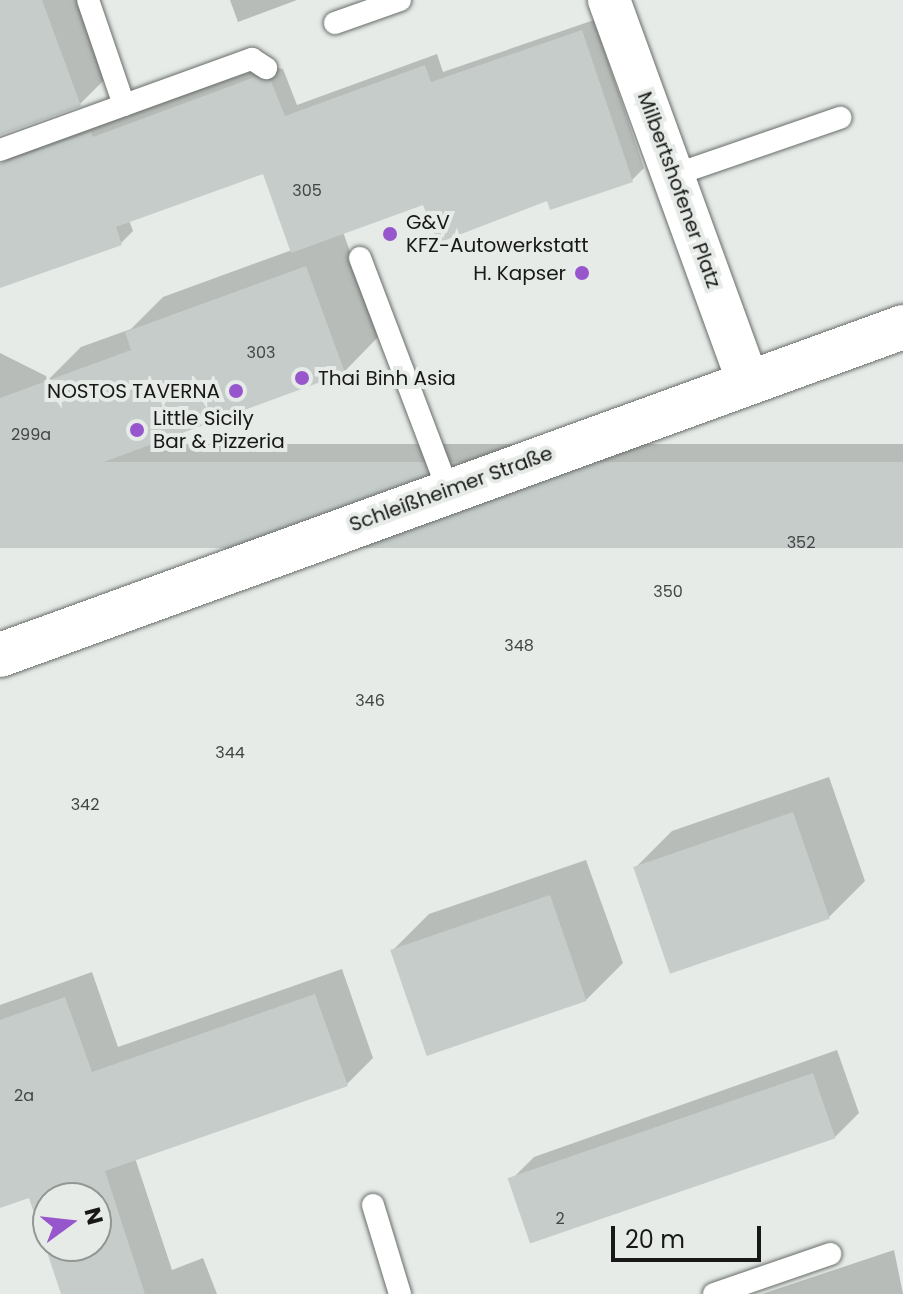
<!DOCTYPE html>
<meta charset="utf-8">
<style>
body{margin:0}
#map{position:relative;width:903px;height:1294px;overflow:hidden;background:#e6ebe7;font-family:Poppins,sans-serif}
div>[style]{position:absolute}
.shadow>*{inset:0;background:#0003;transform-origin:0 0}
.building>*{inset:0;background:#c5ccca;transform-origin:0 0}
.roads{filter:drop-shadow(0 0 2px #686d69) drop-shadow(0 0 2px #686d69)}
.service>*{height:22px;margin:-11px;padding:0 11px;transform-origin:11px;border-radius:11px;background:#fff}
.minor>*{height:42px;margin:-21px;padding:0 21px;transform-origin:21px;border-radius:21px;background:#fff}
.secondary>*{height:44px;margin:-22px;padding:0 22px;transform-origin:22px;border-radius:22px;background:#fff}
.dots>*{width:22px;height:22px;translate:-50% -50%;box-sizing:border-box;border:4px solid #e6ebe7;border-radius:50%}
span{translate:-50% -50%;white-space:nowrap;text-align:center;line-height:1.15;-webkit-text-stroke:8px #e6ebe7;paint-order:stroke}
.number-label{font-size:16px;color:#424544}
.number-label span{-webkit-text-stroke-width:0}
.street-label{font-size:20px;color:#171817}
.poi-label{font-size:20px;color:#171817}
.left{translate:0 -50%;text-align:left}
.right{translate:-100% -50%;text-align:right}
.north{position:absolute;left:32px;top:1182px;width:80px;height:80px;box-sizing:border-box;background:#e6ebe7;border:2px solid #939794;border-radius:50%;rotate:75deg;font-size:22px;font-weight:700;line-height:32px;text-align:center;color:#171817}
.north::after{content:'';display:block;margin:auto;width:28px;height:36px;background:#9756cc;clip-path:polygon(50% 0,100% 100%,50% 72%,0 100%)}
.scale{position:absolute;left:611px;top:1226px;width:150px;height:36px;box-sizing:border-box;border:4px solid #171817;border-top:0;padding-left:10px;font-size:24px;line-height:28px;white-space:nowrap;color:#171817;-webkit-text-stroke:6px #e6ebe7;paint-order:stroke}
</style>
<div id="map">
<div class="shadow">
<div style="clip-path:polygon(0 0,77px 0,106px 78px,80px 104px,0 124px)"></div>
<div style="clip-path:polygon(230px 0,297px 0,238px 22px)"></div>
<div style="clip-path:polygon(594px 20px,644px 168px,632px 180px,551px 208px,548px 198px,424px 203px,343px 232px,380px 335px,344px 372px,54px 478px,38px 494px,0 507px,0 353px,50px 378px,81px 347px,131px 329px,163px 297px,292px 250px,264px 172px,129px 220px,133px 231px,121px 243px,0 286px,0 164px,26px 149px,268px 66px,283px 69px,297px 105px,437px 54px,443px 72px)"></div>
<div style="left:903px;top:444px;width:102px;height:962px;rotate:90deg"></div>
<div style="clip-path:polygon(829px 777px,865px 881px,829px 917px,635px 868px,672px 831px)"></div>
<div style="clip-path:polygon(586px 860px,623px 963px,586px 1000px,393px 950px,429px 914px)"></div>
<div style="clip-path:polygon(evenodd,342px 969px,373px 1058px,347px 1084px,135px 1158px,172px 1270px,203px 1258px,217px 1294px,63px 1294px,30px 1195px,0 1206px,0 1005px,92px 972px,118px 1047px,342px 969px,48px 1198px,96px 1198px,96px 1246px,48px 1246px,48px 1198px)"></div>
<div style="clip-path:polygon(837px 1050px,859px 1113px,835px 1137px,510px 1181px,534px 1157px)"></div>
<div style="clip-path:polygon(894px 1250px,903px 1294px,762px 1294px)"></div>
</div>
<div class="building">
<div style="clip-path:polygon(0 0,42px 0,81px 106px,0 135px)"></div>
<div style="clip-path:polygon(582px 30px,633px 182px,550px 210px,547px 201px,438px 243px,423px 205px,291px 253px,263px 174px,116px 227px,122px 245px,0 288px,0 164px,91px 132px,93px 137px,255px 77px,271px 81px,285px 116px,425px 65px,431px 82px)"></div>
<div style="clip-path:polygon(306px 266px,345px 373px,44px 484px,39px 496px,0 509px,0 398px,131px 350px,125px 332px)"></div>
<div style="left:903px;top:462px;width:86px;height:962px;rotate:90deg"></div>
<div style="left:793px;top:812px;width:113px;height:169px;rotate:71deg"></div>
<div style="left:550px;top:895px;width:112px;height:169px;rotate:71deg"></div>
<div style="clip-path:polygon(evenodd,315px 994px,348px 1086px,105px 1171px,145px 1294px,61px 1294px,29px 1198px,0 1208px,0 1020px,65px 997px,92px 1072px,315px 994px,48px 1198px,96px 1198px,96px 1246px,48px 1246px,48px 1198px)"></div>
<div style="left:813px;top:1073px;width:69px;height:323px;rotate:71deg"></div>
</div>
<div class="roads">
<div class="service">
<div style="left:88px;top:0;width:111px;rotate:71.1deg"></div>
<div style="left:335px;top:23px;width:69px;rotate:-19.5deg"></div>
<div style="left:0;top:150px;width:268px;rotate:-19.9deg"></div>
<div style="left:252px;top:59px;width:17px;rotate:33deg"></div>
<div style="left:674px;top:175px;width:176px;rotate:-19deg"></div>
<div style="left:360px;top:258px;width:248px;rotate:69.2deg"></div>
<div style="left:373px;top:1205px;width:93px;rotate:73.1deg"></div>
<div style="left:714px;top:1294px;width:123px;rotate:-19deg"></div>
</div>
<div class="minor">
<div style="left:609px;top:0;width:406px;rotate:70deg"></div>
</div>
<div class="secondary">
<div style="left:0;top:655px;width:961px;rotate:-19.96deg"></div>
</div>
</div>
<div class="dots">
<div style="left:390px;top:234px;background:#9756cc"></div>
<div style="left:582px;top:273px;background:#9756cc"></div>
<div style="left:302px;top:378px;background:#9756cc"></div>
<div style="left:236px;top:391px;background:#9756cc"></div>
<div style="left:137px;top:430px;background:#9756cc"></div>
</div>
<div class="number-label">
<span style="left:307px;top:191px">305</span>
<span style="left:261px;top:353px">303</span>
<span style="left:31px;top:435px">299a</span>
<span style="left:801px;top:543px">352</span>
<span style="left:668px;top:592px">350</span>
<span style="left:519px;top:646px">348</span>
<span style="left:370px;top:701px">346</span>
<span style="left:230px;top:753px">344</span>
<span style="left:85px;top:805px">342</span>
<span style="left:24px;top:1096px">2a</span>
<span style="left:560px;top:1219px">2</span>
</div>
<div class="street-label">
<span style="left:679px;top:190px;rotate:70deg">Milbertshofener Platz</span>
<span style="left:451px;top:489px;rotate:-20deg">Schleißheimer Straße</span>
</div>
<div class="poi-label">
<span class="left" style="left:406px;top:234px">G&amp;V<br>KFZ-Autowerkstatt</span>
<span class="right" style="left:566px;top:273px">H. Kapser</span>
<span class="left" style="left:318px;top:378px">Thai Binh Asia</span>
<span class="right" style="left:220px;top:391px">NOSTOS TAVERNA</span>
<span class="left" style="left:153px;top:430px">Little Sicily<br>Bar &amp; Pizzeria</span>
</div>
<div class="north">N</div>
<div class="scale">20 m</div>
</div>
